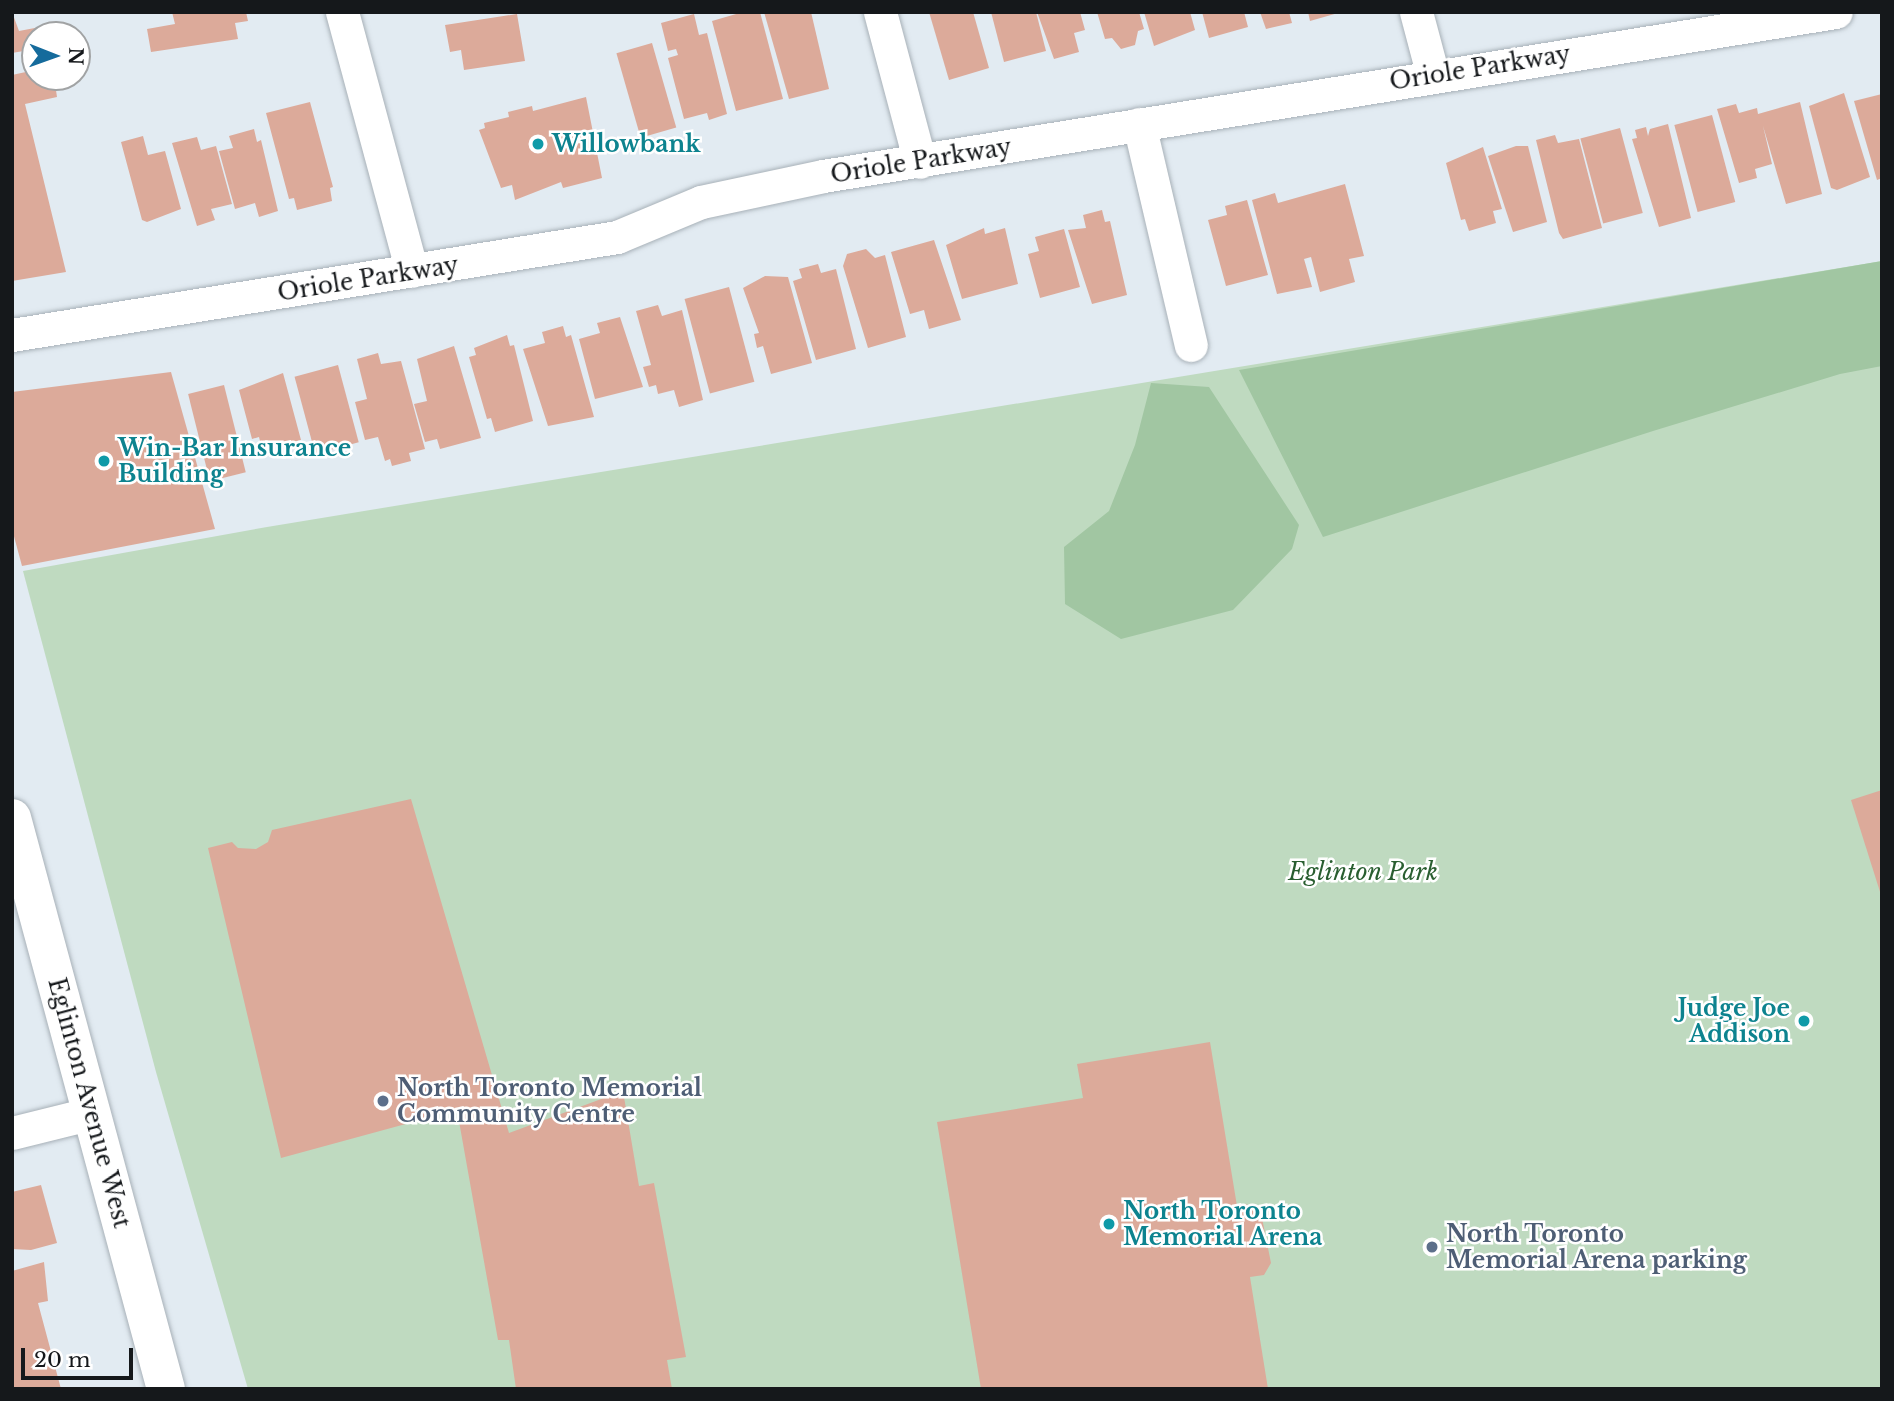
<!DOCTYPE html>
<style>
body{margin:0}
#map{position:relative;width:1894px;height:1401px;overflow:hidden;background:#e2ebf2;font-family:"Libre Baskerville",serif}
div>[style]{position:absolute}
.green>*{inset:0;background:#bfdac0}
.forest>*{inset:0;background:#a1c6a2}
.building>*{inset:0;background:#dcaa9a;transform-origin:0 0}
.roads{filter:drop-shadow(0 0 2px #a8b1b8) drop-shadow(0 0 2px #a8b1b8)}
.street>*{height:33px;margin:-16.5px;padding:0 16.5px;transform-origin:16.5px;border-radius:16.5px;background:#fff}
.primary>*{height:38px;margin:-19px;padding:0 19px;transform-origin:19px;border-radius:19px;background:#fff}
.dots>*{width:19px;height:19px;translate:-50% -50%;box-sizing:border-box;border:4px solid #fff;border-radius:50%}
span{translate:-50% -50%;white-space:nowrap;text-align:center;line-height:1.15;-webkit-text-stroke:5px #fff;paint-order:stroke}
.street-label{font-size:23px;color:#15181b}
.culture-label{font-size:23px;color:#0d838f;font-weight:700}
.left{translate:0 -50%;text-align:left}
.right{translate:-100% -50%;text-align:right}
.park-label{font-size:23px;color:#295e30;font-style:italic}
.service-label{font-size:23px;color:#4e5e75;font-weight:700}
.frame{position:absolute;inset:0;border:14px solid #15181b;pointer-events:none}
.north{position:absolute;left:21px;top:21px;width:70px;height:70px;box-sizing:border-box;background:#fff;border:2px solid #a1a3a4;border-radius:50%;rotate:91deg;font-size:19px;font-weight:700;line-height:28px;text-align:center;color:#15181b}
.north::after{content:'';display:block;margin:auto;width:24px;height:32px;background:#156b9c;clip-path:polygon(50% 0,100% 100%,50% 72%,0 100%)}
.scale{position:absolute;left:21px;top:1348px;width:112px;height:32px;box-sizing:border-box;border:4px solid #15181b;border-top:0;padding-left:9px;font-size:21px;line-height:24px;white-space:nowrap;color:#15181b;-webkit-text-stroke:5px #fff;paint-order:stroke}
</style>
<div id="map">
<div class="green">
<div style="clip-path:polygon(1882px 261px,1882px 1389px,248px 1389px,156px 1072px,23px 571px,267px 527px)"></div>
</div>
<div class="forest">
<div style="clip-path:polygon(1882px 261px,1882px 366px,1840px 374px,1653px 431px,1323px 537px,1239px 370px)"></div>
<div style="clip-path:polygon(1151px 383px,1209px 387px,1299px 525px,1292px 549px,1233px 610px,1121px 639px,1065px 604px,1064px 547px,1109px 511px,1135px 445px)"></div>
</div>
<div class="building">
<div style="clip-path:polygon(12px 12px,19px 31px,40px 27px,35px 49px,12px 53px)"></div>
<div style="clip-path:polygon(172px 12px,246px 12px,248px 21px,235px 23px,238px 39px,151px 52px,147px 29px,175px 24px)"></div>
<div style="clip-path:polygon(743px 12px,760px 12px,783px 99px,736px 111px,712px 21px)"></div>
<div style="clip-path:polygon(764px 12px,811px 12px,829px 89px,789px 99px)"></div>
<div style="clip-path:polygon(929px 12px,973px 12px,989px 68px,949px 80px)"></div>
<div style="clip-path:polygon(991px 12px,1036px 12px,1046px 51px,1004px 62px)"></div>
<div style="clip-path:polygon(1037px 12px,1080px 12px,1085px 30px,1074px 33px,1079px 52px,1054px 59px)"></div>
<div style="clip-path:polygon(1097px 12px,1139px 12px,1144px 29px,1138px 31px,1135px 45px,1121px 49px,1112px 38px,1105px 39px)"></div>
<div style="clip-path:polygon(1144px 12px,1190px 12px,1195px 30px,1154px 46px)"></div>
<div style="clip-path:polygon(1202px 12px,1244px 12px,1248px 27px,1209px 38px)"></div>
<div style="clip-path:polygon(1260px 12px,1289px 12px,1292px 23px,1266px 29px)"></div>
<div style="clip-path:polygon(1308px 12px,1338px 12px,1338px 13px,1310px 21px)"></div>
<div style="clip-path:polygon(517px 14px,525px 61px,464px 70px,461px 50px,450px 52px,445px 25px)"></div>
<div style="clip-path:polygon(694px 14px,699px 35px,707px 33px,727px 114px,709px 120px,707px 113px,684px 119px,668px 58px,678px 55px,676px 49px,668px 51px,661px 23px)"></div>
<div style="left:652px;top:43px;width:88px;height:37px;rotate:74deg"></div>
<div style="clip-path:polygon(35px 70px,35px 77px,54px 77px,57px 97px,25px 104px,66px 272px,12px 281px,12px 75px)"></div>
<div style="clip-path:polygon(1844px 93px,1870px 177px,1837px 190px,1831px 188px,1809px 106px)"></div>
<div style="clip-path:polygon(1882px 94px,1882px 178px,1877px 180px,1854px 101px)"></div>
<div style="clip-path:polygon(586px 97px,602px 178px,563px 188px,561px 182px,515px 200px,512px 185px,501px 188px,479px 130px,485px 128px,484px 123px,509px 117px,508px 112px,532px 106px,533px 111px)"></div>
<div style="clip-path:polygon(310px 102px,333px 187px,330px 188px,332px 201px,297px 210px,294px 198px,289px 199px,266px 113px)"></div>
<div style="clip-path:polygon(1800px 102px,1822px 194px,1786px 204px,1763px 126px,1772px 164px,1755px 169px,1757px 178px,1739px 183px,1717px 109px,1736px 104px,1739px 113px,1757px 108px,1758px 114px)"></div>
<div style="left:1712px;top:115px;width:90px;height:39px;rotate:75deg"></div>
<div style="clip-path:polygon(1668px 124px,1691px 218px,1659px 227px,1632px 139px,1637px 138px,1635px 130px,1646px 127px,1648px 136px,1650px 129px)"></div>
<div style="left:1620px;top:128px;width:88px;height:41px;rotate:75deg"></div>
<div style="clip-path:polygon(254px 129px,257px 142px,261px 140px,278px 211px,259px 217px,255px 203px,235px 209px,219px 151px,233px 148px,229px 136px)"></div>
<div style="clip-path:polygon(1555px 135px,1558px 143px,1579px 139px,1602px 228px,1563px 239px,1559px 233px,1536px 140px)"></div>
<div style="clip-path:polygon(143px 136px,148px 155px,165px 151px,181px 209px,147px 222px,142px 220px,121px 142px)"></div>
<div style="clip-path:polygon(197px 137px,201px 150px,216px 146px,232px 204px,211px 209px,215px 220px,197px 226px,172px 143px)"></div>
<div style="clip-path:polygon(1516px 146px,1528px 146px,1547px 222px,1513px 232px,1488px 156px)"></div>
<div style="clip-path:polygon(1483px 147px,1502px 209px,1493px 211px,1496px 223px,1469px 231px,1465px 219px,1461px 220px,1446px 163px)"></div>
<div style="clip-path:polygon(1345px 184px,1364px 256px,1349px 259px,1355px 282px,1320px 292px,1311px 257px,1304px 259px,1312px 287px,1277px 294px,1252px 200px,1275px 193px,1278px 203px)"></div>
<div style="clip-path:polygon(1247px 200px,1268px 275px,1226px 286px,1208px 220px,1227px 215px,1225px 206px)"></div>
<div style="clip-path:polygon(1102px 210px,1105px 222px,1110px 221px,1127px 295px,1092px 304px,1068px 230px,1086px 228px,1083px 215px)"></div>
<div style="clip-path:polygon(984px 228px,985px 234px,1005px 228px,1018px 284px,962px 299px,946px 245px)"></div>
<div style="clip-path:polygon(1064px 229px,1080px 287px,1040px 298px,1028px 254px,1039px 251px,1035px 237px)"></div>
<div style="clip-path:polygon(934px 240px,961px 320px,929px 329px,924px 310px,910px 314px,891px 252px)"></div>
<div style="clip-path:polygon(866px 249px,875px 258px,885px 255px,906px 337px,868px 348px,843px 266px,847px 254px)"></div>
<div style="clip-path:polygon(818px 264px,821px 273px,836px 269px,856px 349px,816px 360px,793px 281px,802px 278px,799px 269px)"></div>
<div style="clip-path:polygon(765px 276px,788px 277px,812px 363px,771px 374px,763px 346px,757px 348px,754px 334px,759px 333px,743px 288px)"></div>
<div style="left:729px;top:287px;width:98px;height:46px;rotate:75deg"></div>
<div style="clip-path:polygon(658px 305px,662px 316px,682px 310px,703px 400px,679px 407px,674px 390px,658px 394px,656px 385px,649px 387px,643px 367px,651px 365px,636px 311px)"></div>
<div style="clip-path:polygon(620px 317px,643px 387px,595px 399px,579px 339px,600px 333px,597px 323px)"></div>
<div style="clip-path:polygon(563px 326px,566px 337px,571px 335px,594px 417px,548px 426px,523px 349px,545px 343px,542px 332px)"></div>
<div style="clip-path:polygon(507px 335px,510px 346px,514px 345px,533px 421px,495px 432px,491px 418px,487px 419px,469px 357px,476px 355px,474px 348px)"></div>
<div style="clip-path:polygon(454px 346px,481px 438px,440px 449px,437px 439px,425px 442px,414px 404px,427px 401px,417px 359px)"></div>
<div style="clip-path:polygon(378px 353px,381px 364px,401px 361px,425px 449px,409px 453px,411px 461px,392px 466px,390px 459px,385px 461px,378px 437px,365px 440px,355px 402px,367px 399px,357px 359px)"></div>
<div style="left:338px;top:365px;width:80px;height:45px;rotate:75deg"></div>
<div style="clip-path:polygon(171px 372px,215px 529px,22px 566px,12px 529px,12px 392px)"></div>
<div style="clip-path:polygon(283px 373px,301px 440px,262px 449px,259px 437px,252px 439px,239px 390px)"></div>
<div style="left:224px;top:385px;width:90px;height:37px;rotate:76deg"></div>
<div style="clip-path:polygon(1882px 790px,1882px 895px,1881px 895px,1851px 800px)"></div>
<div style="clip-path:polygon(411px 799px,509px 1133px,623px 1091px,639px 1186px,654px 1183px,686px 1357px,667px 1360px,672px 1389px,516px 1389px,509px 1340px,498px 1340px,457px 1110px,281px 1158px,208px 848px,232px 842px,238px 848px,256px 849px,268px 842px,272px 830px)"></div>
<div style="clip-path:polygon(1210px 1042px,1237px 1206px,1246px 1204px,1261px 1213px,1271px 1263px,1264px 1275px,1250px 1277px,1268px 1389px,981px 1389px,937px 1122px,1083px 1098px,1077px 1064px)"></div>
<div style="clip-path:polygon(41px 1185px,57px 1243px,31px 1250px,12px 1249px,12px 1192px)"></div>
<div style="clip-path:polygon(44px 1262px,48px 1301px,38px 1303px,61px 1389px,12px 1389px,12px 1271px)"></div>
</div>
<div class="roads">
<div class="street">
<div style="left:342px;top:12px;width:268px;rotate:74.9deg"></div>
<div style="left:880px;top:12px;width:155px;rotate:75.1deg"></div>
<div style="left:1416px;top:12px;width:66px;rotate:75.1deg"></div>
<div style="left:1139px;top:124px;width:227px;rotate:76.8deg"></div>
<div style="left:12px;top:335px;width:613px;rotate:-9.2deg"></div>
<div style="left:617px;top:237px;width:91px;rotate:-22.6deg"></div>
<div style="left:701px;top:202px;width:125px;rotate:-12deg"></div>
<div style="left:823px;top:176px;width:1026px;rotate:-9.2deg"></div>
<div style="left:12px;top:1133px;width:82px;rotate:-14deg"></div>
</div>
<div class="primary">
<div style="left:12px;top:818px;width:591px;rotate:74.91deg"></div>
</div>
</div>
<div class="dots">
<div style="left:538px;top:144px;background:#0f9aa8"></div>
<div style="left:104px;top:461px;background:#0f9aa8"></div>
<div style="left:1804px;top:1021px;background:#0f9aa8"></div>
<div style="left:383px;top:1101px;background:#5c6f8a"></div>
<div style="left:1109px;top:1224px;background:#0f9aa8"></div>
<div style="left:1432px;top:1247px;background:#5c6f8a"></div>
</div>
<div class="street-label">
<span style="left:1480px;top:68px;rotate:-9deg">Oriole Parkway</span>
<span style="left:921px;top:161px;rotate:-9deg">Oriole Parkway</span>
<span style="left:368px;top:279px;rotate:-9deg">Oriole Parkway</span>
<span style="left:89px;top:1103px;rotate:75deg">Eglinton Avenue West</span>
</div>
<div class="culture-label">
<span class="left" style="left:552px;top:144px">Willowbank</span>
<span class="left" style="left:118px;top:461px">Win-Bar Insurance<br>Building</span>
<span class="right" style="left:1790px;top:1021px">Judge Joe<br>Addison</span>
<span class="left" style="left:1123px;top:1224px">North Toronto<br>Memorial Arena</span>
</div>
<div class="park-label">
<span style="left:1363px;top:872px">Eglinton Park</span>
</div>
<div class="service-label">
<span class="left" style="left:397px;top:1101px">North Toronto Memorial<br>Community Centre</span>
<span class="left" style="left:1446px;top:1247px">North Toronto<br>Memorial Arena parking</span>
</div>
<div class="frame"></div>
<div class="north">N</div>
<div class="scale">20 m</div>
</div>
